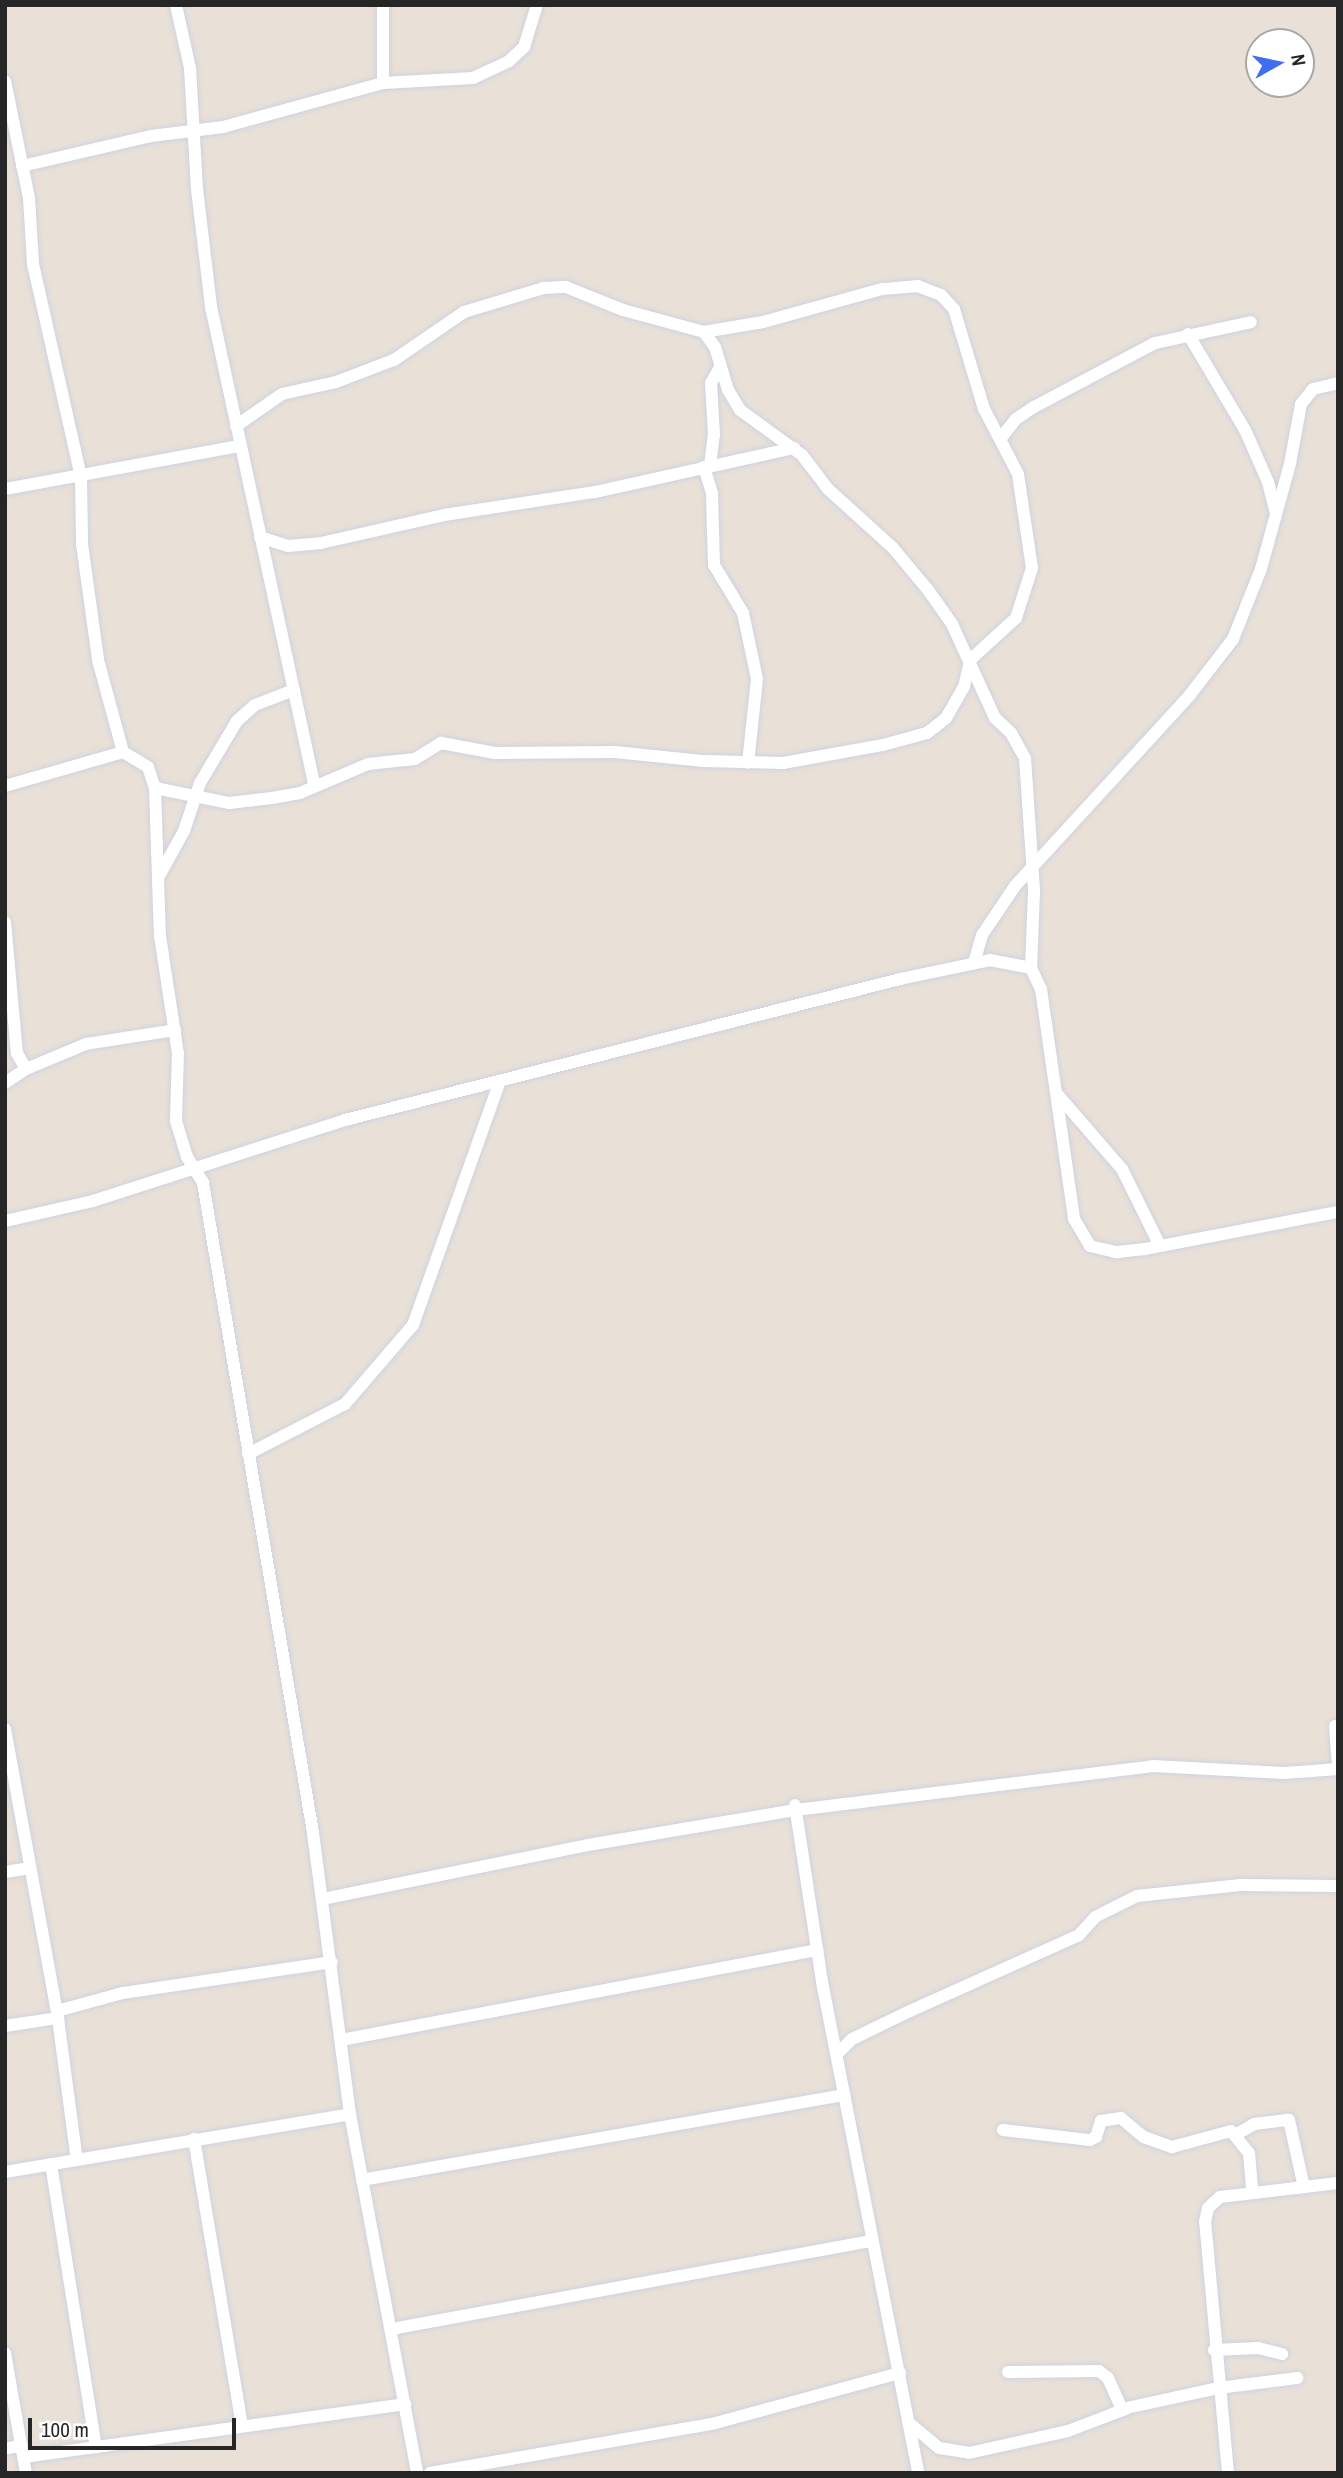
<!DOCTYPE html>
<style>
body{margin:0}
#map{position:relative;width:1343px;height:2478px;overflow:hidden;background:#e9e0d8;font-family:"Archivo Narrow",sans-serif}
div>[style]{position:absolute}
.roads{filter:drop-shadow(0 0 2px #ced3df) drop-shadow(0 0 2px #ced3df)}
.street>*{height:12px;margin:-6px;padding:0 6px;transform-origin:6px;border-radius:6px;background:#fff}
span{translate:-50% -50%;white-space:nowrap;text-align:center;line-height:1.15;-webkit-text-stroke:5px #fff;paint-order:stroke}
.frame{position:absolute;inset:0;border:7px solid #262626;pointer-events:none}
.north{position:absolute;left:1245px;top:28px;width:70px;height:70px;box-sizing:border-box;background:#fff;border:2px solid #a8a8a8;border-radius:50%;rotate:81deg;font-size:19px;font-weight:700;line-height:28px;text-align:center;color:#262626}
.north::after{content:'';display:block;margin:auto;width:24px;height:32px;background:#3f6fef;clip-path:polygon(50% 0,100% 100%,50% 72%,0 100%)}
.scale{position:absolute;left:28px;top:2418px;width:208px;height:32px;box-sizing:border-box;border:4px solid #262626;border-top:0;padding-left:9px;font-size:21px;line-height:24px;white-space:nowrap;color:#262626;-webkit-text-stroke:5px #fff;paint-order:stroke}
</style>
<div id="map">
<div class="roads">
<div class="street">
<div style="left:176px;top:5px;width:65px;rotate:77.5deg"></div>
<div style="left:190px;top:68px;width:121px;rotate:86.7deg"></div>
<div style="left:197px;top:189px;width:119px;rotate:83.2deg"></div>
<div style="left:211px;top:307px;width:490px;rotate:77.8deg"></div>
<div style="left:383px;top:5px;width:78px;rotate:90deg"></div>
<div style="left:5px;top:81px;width:119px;rotate:78.4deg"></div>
<div style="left:29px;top:198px;width:66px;rotate:86.5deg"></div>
<div style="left:33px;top:264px;width:218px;rotate:77.3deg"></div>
<div style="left:81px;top:477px;width:67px;rotate:89.1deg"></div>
<div style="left:82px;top:544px;width:117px;rotate:82.1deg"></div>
<div style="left:98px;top:660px;width:95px;rotate:74.8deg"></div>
<div style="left:22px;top:166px;width:132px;rotate:-13.1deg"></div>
<div style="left:151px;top:136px;width:73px;rotate:-7.1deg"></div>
<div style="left:223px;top:127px;width:166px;rotate:-15.4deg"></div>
<div style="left:383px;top:83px;width:90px;rotate:-3.2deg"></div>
<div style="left:473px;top:78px;width:40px;rotate:-25deg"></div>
<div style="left:509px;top:61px;width:21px;rotate:-43deg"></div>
<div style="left:524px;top:47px;width:44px;rotate:-72.8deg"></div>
<div style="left:1188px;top:334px;width:112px;rotate:59.3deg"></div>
<div style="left:1245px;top:430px;width:57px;rotate:66.1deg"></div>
<div style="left:1268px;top:482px;width:30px;rotate:76deg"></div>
<div style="left:236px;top:426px;width:56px;rotate:-34.8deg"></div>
<div style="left:282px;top:394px;width:55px;rotate:-12.5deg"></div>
<div style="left:336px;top:382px;width:62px;rotate:-20.8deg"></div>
<div style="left:394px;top:360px;width:85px;rotate:-34.4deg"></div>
<div style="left:464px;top:312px;width:84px;rotate:-16.7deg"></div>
<div style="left:544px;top:288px;width:22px;rotate:-3deg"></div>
<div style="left:566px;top:287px;width:61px;rotate:22deg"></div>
<div style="left:623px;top:310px;width:84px;rotate:15.2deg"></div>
<div style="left:704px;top:332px;width:19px;rotate:54deg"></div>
<div style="left:715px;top:347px;width:45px;rotate:73.2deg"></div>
<div style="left:728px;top:390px;width:23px;rotate:59deg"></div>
<div style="left:740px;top:410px;width:77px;rotate:36deg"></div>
<div style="left:802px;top:455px;width:43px;rotate:52.6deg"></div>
<div style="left:828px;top:489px;width:88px;rotate:42.2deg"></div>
<div style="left:893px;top:548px;width:55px;rotate:50.2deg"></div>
<div style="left:928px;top:590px;width:42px;rotate:54.8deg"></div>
<div style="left:952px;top:624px;width:103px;rotate:65.4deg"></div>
<div style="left:995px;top:718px;width:22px;rotate:43deg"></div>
<div style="left:1011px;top:733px;width:29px;rotate:61deg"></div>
<div style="left:1025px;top:758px;width:133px;rotate:86.1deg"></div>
<div style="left:1034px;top:891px;width:77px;rotate:92.2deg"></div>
<div style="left:1001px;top:438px;width:24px;rotate:-52deg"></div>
<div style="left:1016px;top:419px;width:22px;rotate:-34deg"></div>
<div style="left:1034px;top:407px;width:137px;rotate:-27.9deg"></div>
<div style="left:1155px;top:343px;width:98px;rotate:-12.3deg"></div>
<div style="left:710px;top:466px;width:31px;rotate:-83deg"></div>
<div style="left:714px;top:435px;width:52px;rotate:-93.3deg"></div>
<div style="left:711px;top:383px;width:20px;rotate:-60deg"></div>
<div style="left:704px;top:467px;width:28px;rotate:73deg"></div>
<div style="left:712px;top:494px;width:71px;rotate:88.4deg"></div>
<div style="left:714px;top:565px;width:56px;rotate:58.9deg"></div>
<div style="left:743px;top:613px;width:67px;rotate:78deg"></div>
<div style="left:757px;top:679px;width:84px;rotate:96.1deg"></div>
<div style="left:5px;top:489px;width:239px;rotate:-10.4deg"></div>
<div style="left:260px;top:537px;width:29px;rotate:18deg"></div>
<div style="left:288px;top:546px;width:33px;rotate:-5deg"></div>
<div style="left:321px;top:543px;width:126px;rotate:-12.8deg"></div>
<div style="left:444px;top:515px;width:153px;rotate:-8.7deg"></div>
<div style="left:595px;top:492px;width:204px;rotate:-12.5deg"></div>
<div style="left:5px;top:786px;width:123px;rotate:-16.1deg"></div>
<div style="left:123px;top:752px;width:29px;rotate:31deg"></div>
<div style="left:148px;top:767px;width:22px;rotate:72deg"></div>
<div style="left:155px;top:788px;width:148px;rotate:88.1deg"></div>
<div style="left:160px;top:936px;width:118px;rotate:81.3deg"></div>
<div style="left:178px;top:1053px;width:68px;rotate:91.7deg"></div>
<div style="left:176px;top:1121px;width:38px;rotate:73deg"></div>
<div style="left:187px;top:1157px;width:31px;rotate:58deg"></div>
<div style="left:203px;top:1183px;width:659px;rotate:80.39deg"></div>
<div style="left:313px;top:1833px;width:283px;rotate:82.5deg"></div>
<div style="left:350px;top:2114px;width:365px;rotate:79.4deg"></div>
<div style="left:155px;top:788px;width:76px;rotate:11.5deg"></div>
<div style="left:229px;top:803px;width:43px;rotate:-6.6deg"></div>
<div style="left:272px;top:798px;width:28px;rotate:-10deg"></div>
<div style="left:300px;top:793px;width:74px;rotate:-23.1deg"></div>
<div style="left:368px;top:764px;width:47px;rotate:-6.1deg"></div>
<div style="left:415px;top:759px;width:31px;rotate:-32deg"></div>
<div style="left:441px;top:743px;width:55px;rotate:10.5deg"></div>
<div style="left:495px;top:753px;width:120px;rotate:-0.5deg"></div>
<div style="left:615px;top:752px;width:89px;rotate:5.8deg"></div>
<div style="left:704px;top:761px;width:79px;rotate:1.5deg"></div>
<div style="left:783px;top:763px;width:102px;rotate:-10.2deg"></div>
<div style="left:883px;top:745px;width:46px;rotate:-15.3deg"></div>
<div style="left:927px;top:733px;width:24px;rotate:-38deg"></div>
<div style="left:946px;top:718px;width:36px;rotate:-60deg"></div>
<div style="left:964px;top:687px;width:28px;rotate:-77deg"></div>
<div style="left:970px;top:660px;width:62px;rotate:-42.4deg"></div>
<div style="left:1016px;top:618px;width:52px;rotate:-72.3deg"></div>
<div style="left:1032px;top:568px;width:95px;rotate:-98.5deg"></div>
<div style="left:1018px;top:474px;width:73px;rotate:-117.6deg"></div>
<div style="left:984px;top:409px;width:104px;rotate:-106.7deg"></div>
<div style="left:954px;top:309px;width:19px;rotate:-133deg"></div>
<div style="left:941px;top:295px;width:25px;rotate:-159deg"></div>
<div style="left:918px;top:286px;width:36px;rotate:175deg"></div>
<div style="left:882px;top:289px;width:123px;rotate:164.5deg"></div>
<div style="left:763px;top:322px;width:60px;rotate:170.4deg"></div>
<div style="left:159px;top:876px;width:51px;rotate:-60.9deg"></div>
<div style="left:184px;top:831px;width:51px;rotate:-71.6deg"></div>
<div style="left:200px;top:783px;width:72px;rotate:-59.2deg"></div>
<div style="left:237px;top:721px;width:24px;rotate:-42deg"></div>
<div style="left:255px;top:705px;width:42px;rotate:-21deg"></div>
<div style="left:5px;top:922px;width:132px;rotate:84.8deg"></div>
<div style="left:17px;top:1053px;width:18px;rotate:61deg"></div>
<div style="left:974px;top:963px;width:29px;rotate:-74deg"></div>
<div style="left:982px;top:935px;width:59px;rotate:-56deg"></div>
<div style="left:1015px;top:886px;width:258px;rotate:-47.5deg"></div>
<div style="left:1189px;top:696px;width:72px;rotate:-52.3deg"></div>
<div style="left:1233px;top:639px;width:75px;rotate:-68.2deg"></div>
<div style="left:1261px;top:569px;width:109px;rotate:-74.6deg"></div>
<div style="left:1290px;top:464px;width:61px;rotate:-79.6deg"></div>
<div style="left:1301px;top:404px;width:19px;rotate:-51deg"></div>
<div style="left:1313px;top:389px;width:26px;rotate:-13deg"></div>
<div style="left:5px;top:1083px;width:25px;rotate:-34deg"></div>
<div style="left:26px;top:1069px;width:65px;rotate:-22.6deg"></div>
<div style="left:86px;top:1044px;width:90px;rotate:-8.9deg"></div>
<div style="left:1057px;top:1094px;width:99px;rotate:49.1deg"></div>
<div style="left:1122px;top:1169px;width:86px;rotate:63.7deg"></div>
<div style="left:5px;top:1221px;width:90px;rotate:-12.8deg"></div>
<div style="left:93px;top:1201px;width:265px;rotate:-17.8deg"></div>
<div style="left:345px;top:1120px;width:573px;rotate:-14.25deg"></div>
<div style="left:900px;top:979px;width:92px;rotate:-11.9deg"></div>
<div style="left:990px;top:960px;width:42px;rotate:11deg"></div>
<div style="left:1031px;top:968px;width:23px;rotate:65deg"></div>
<div style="left:1041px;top:989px;width:232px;rotate:81.8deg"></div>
<div style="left:1074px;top:1219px;width:31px;rotate:59deg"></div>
<div style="left:1090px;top:1246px;width:28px;rotate:13deg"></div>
<div style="left:1117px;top:1252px;width:28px;rotate:-6deg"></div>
<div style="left:1145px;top:1249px;width:197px;rotate:-10.9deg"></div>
<div style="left:248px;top:1454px;width:109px;rotate:-27.3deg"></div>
<div style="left:345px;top:1404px;width:104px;rotate:-49.3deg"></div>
<div style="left:413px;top:1325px;width:256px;rotate:-70.4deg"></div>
<div style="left:1335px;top:1726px;width:41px;rotate:85.8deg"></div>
<div style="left:5px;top:1729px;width:287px;rotate:79.6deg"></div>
<div style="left:57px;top:2011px;width:150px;rotate:82.4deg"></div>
<div style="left:795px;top:1805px;width:184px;rotate:81.3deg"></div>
<div style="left:823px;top:1987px;width:495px;rotate:78.9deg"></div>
<div style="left:5px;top:1872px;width:24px;rotate:-9deg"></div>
<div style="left:323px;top:1899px;width:270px;rotate:-11.5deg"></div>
<div style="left:588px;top:1845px;width:211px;rotate:-9.6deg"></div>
<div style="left:796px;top:1810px;width:360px;rotate:-7deg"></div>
<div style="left:1153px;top:1766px;width:131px;rotate:3.1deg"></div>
<div style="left:1284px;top:1773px;width:54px;rotate:-4.2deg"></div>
<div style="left:57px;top:2011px;width:68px;rotate:-15.3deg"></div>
<div style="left:123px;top:1993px;width:211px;rotate:-8.4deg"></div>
<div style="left:5px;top:2026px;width:54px;rotate:-8.6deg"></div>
<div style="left:341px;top:2040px;width:485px;rotate:-10.7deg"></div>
<div style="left:837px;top:2054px;width:21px;rotate:-45deg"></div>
<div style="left:852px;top:2039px;width:64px;rotate:-25.8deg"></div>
<div style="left:910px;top:2011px;width:185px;rotate:-24.2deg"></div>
<div style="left:1079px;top:1935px;width:24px;rotate:-48deg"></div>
<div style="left:1095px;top:1917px;width:47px;rotate:-26.6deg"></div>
<div style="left:1137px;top:1896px;width:104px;rotate:-6.1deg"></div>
<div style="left:1240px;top:1885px;width:98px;rotate:0.6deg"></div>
<div style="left:1003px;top:2130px;width:88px;rotate:6.6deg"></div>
<div style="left:1090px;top:2140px;width:7px;rotate:-27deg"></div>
<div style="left:1096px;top:2137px;width:17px;rotate:-73deg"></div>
<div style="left:1101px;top:2121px;width:20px;rotate:-9deg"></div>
<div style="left:1121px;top:2118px;width:30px;rotate:40deg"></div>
<div style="left:1144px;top:2137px;width:30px;rotate:20deg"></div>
<div style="left:1172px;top:2147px;width:61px;rotate:-15.2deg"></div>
<div style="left:1231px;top:2131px;width:28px;rotate:51deg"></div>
<div style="left:1249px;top:2153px;width:38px;rotate:85deg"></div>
<div style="left:1237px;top:2134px;width:20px;rotate:-30deg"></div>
<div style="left:1254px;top:2124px;width:35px;rotate:-7deg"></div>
<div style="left:1289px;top:2120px;width:69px;rotate:77.4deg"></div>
<div style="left:194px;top:2139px;width:290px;rotate:80.5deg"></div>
<div style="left:51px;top:2164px;width:287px;rotate:81deg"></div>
<div style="left:5px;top:2172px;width:350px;rotate:-9.5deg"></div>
<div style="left:362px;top:2180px;width:490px;rotate:-10deg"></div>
<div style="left:391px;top:2329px;width:488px;rotate:-10.4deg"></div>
<div style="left:1214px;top:2350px;width:44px;rotate:-2.6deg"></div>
<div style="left:1258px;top:2348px;width:25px;rotate:14deg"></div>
<div style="left:5px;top:2353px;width:122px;rotate:80.1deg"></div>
<div style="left:1008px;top:2372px;width:91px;rotate:-0.6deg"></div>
<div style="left:1099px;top:2371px;width:11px;rotate:38deg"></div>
<div style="left:1108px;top:2378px;width:34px;rotate:66deg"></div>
<div style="left:1122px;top:2409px;width:98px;rotate:-12.3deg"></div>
<div style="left:1218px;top:2388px;width:80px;rotate:-7.2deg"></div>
<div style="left:908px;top:2422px;width:40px;rotate:40deg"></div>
<div style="left:939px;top:2448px;width:30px;rotate:9deg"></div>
<div style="left:969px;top:2453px;width:101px;rotate:-12.5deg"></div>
<div style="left:1068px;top:2431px;width:62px;rotate:-20.8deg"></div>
<div style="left:5px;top:2449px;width:17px;rotate:-13deg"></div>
<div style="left:24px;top:2457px;width:385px;rotate:-7.9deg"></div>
<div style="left:430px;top:2473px;width:286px;rotate:-9.9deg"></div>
<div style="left:712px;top:2424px;width:195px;rotate:-15.2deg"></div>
<div style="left:1228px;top:2473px;width:252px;rotate:-95.2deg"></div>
<div style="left:1205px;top:2222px;width:14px;rotate:-78deg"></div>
<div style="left:1208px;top:2208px;width:16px;rotate:-43deg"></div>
<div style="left:1220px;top:2197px;width:119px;rotate:-6.8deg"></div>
</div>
</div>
<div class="frame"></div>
<div class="north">N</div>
<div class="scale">100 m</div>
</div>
